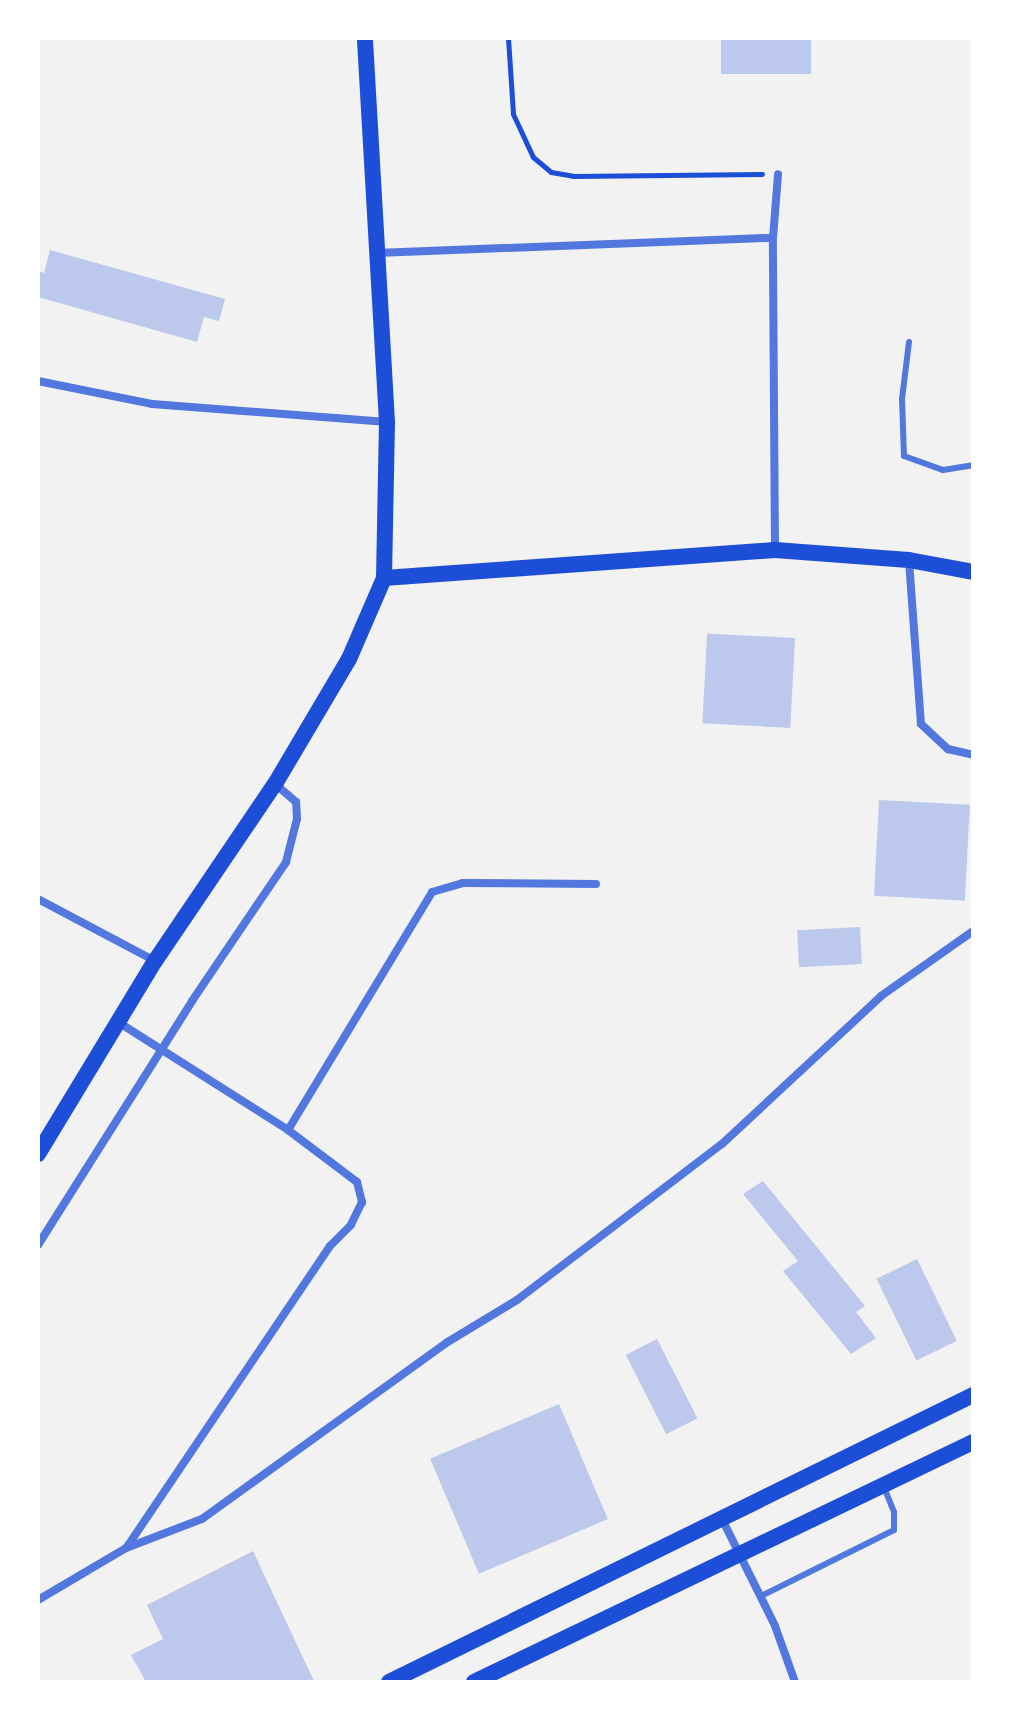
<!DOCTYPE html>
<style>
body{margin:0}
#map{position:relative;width:1011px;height:1720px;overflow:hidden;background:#f2f2f2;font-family:Inter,sans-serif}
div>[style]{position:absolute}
.building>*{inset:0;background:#bdc9ec;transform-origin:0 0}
.path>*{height:5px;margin:-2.5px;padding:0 2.5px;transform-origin:2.5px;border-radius:2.5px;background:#1d4ed8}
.service>*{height:6px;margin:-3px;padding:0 3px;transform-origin:3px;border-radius:3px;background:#5277de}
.minor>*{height:8px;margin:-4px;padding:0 4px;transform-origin:4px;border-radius:4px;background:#5277de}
.secondary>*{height:16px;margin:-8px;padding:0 8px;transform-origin:8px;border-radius:8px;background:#1d4ed8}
span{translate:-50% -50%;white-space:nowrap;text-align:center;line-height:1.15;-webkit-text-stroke:7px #fff;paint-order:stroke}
.frame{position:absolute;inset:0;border:40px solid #fff;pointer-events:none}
</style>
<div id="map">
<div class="building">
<div style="left:721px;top:38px;width:90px;height:36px"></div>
<div style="clip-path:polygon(50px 250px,225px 299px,219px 321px,204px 317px,197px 342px,38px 297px,38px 271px,44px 273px)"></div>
<div style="left:795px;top:638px;width:90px;height:88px;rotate:93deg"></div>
<div style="left:879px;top:800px;width:91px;height:96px;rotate:3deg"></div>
<div style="left:860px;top:927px;width:37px;height:63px;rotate:87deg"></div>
<div style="clip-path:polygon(763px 1181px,865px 1306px,856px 1312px,876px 1338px,851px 1354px,783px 1271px,798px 1261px,743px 1194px)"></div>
<div style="left:917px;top:1259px;width:91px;height:45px;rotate:64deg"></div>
<div style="left:657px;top:1339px;width:89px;height:35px;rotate:63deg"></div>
<div style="left:559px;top:1404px;width:125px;height:140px;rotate:67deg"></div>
<div style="clip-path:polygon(253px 1551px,314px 1681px,146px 1682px,131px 1655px,163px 1639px,147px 1605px)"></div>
</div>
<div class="path">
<div style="left:508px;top:38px;width:76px;rotate:86.2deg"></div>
<div style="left:513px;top:114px;width:47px;rotate:65.1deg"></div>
<div style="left:533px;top:157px;width:23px;rotate:40deg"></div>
<div style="left:551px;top:172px;width:22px;rotate:10deg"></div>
<div style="left:573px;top:176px;width:189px;rotate:-0.6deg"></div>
</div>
<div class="service">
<div style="left:909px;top:342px;width:57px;rotate:97deg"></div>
<div style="left:902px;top:399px;width:57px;rotate:88deg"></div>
<div style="left:904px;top:456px;width:41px;rotate:19.7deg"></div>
<div style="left:943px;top:470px;width:30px;rotate:-9deg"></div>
<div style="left:761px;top:1596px;width:148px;rotate:-26.4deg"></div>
<div style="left:894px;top:1530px;width:18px;rotate:-90deg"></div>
<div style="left:894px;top:1512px;width:29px;rotate:-112deg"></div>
</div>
<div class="minor">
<div style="left:376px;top:253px;width:397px;rotate:-2.2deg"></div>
<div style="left:38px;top:381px;width:116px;rotate:11.4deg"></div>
<div style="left:152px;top:404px;width:236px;rotate:4.4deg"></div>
<div style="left:775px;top:550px;width:312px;rotate:-90.4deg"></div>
<div style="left:773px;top:238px;width:64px;rotate:-85.5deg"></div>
<div style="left:909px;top:561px;width:163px;rotate:85.8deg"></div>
<div style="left:921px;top:724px;width:37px;rotate:43deg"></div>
<div style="left:948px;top:749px;width:26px;rotate:13deg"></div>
<div style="left:38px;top:899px;width:132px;rotate:27.9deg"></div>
<div style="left:118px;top:1022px;width:201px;rotate:32.4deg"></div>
<div style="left:288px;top:1130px;width:86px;rotate:37deg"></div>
<div style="left:357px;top:1182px;width:21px;rotate:76deg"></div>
<div style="left:362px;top:1202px;width:25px;rotate:116deg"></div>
<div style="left:351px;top:1225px;width:30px;rotate:135deg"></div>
<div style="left:330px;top:1246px;width:364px;rotate:124deg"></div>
<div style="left:288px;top:1130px;width:278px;rotate:-58.8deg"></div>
<div style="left:432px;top:892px;width:32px;rotate:-16deg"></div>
<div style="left:463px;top:883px;width:133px;rotate:0.4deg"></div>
<div style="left:38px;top:1245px;width:289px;rotate:-57.7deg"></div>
<div style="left:192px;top:1001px;width:168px;rotate:-55.9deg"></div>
<div style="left:286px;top:862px;width:44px;rotate:-75.7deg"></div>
<div style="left:297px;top:819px;width:17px;rotate:-93deg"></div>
<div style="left:296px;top:802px;width:28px;rotate:-139deg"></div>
<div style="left:722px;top:1519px;width:119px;rotate:63.6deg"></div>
<div style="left:775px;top:1626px;width:59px;rotate:70.3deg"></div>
<div style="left:38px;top:1600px;width:102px;rotate:-30.6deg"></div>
<div style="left:126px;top:1548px;width:81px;rotate:-20.9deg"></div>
<div style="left:202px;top:1519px;width:301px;rotate:-35.8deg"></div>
<div style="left:446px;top:1343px;width:83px;rotate:-31.2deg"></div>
<div style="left:517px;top:1300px;width:258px;rotate:-37.3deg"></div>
<div style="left:722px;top:1144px;width:217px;rotate:-42.9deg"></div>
<div style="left:881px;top:996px;width:113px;rotate:-35.2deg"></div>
</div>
<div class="secondary">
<div style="left:384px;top:578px;width:392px;rotate:-4.1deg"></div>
<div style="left:775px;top:550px;width:134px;rotate:4.3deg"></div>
<div style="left:909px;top:560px;width:65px;rotate:10.6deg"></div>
<div style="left:38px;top:1154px;width:226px;rotate:-58.8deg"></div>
<div style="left:155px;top:961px;width:214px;rotate:-55.9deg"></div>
<div style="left:275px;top:784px;width:145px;rotate:-59.4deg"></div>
<div style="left:349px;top:659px;width:88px;rotate:-66.6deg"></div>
<div style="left:384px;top:578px;width:156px;rotate:-88.9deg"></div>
<div style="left:387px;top:422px;width:385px;rotate:-93.3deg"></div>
<div style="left:389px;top:1682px;width:651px;rotate:-26.17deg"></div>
<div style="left:474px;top:1682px;width:554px;rotate:-25.69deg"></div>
</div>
<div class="frame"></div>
</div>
